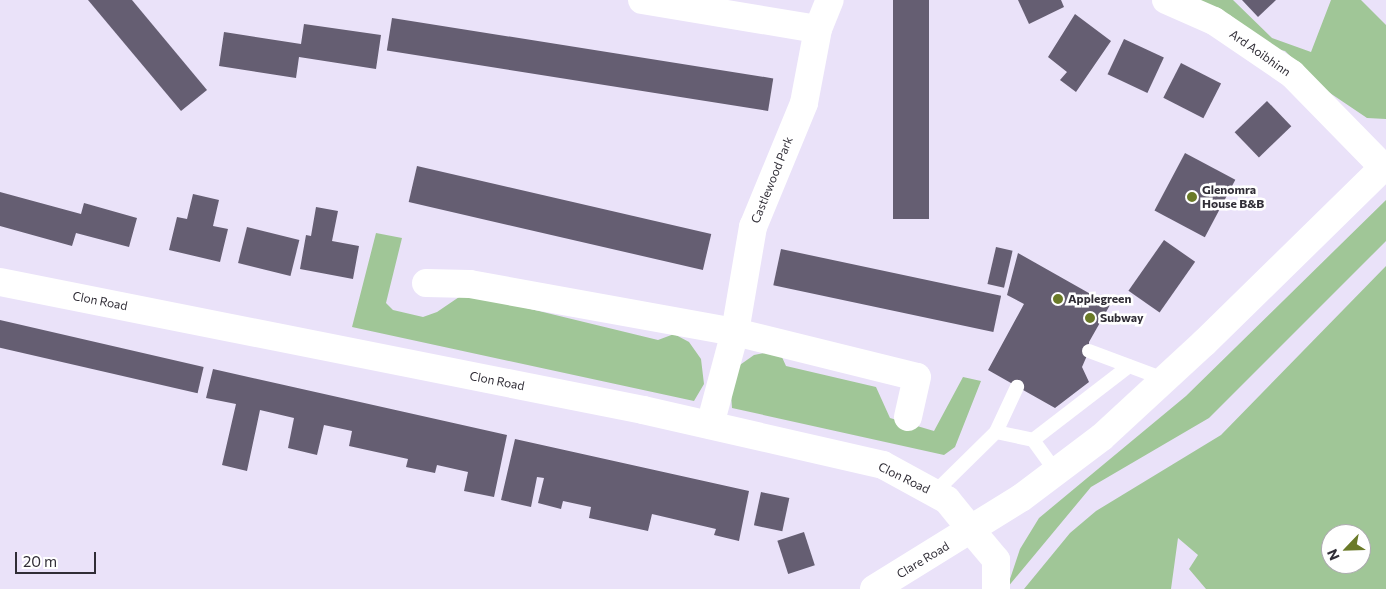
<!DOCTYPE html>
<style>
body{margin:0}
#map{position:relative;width:1386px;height:589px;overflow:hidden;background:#eae2f9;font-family:Commissioner,sans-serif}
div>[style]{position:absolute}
.green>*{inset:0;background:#a0c697}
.building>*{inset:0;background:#655e72;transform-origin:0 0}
.service>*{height:14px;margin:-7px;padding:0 7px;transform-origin:7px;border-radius:7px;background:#fff}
.minor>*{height:28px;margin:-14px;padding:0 14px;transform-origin:14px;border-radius:14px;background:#fff}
.secondary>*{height:28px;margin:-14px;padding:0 14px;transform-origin:14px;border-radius:14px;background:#fff}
.dots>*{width:14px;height:14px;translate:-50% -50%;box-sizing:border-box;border:2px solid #fff;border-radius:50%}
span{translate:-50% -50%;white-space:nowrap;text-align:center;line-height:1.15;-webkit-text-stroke:5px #fff;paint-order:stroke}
.street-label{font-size:12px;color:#302d36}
.poi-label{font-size:12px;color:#302d36;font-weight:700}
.left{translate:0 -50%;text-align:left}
.north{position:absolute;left:1321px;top:524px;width:50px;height:50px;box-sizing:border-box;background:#fff;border:1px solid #acabaf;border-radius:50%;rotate:246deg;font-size:14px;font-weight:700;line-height:20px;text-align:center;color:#302d36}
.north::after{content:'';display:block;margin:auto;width:18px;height:22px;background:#6a7a28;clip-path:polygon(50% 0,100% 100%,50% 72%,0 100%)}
.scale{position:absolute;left:15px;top:552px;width:81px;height:22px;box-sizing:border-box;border:2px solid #302d36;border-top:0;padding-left:6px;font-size:15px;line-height:18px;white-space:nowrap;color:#302d36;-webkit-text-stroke:4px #fff;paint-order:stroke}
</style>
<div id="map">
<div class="green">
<div style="clip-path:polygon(1193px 0,1233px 0,1272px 38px,1311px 52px,1331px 0,1361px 0,1386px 25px,1386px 119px,1367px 118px,1324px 89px,1285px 51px,1268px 47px,1230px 15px)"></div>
<div style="clip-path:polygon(1386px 200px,1386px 241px,1209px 418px,1091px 487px,1007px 588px,1020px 549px,1039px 518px,1186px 396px)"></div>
<div style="clip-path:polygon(376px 233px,402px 238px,386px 303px,393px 310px,423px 317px,437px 312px,465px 293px,658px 340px,674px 334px,689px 342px,701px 359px,704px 384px,694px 401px,352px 327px)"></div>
<div style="clip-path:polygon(evenodd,1386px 266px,1386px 589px,1206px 589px,1189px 569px,1198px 555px,1178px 538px,1171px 589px,1024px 589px,1070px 533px,1096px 511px,1221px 435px,1386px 266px,1331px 534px,1361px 534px,1361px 564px,1331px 564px,1331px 534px)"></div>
<div style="clip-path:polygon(774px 351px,781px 355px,786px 366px,876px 387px,890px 418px,934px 431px,963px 377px,981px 381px,955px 447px,944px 455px,732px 408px,731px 394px,737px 367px,754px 355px)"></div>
</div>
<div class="building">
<div style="clip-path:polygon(88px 0,132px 0,207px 90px,181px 111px)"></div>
<div style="left:893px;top:0;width:36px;height:219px"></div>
<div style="clip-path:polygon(1018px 0,1061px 0,1064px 7px,1029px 24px)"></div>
<div style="clip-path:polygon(1242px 0,1276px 0,1258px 17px)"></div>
<div style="clip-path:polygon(1075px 14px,1111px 41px,1076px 92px,1060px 80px,1067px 72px,1048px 57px)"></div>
<div style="left:392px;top:18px;width:386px;height:33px;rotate:9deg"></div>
<div style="clip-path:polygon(304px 24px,381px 35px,376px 69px,299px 57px,296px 78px,219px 66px,224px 32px,301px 44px)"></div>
<div style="left:1124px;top:39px;width:44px;height:39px;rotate:25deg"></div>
<div style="left:1181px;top:63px;width:45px;height:39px;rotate:27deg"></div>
<div style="left:1267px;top:101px;width:35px;height:45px;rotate:46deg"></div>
<div style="left:1185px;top:153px;width:57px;height:65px;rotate:28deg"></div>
<div style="left:417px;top:166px;width:302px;height:37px;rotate:13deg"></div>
<div style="clip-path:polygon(0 192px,81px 214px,84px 203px,137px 218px,129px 247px,76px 233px,72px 246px,0 226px)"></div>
<div style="clip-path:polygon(193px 194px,219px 200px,213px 226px,228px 229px,220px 262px,169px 250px,177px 217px,187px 219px)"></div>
<div style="clip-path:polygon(316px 207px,338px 211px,332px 241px,359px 246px,353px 279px,300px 269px,306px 235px,311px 236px)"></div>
<div style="left:247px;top:227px;width:54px;height:37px;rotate:14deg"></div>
<div style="left:1164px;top:240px;width:38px;height:62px;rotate:35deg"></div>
<div style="left:996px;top:247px;width:17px;height:38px;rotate:13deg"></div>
<div style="left:781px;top:249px;width:225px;height:37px;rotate:12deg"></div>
<div style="clip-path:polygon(1018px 253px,1110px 305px,1089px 342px,1089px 351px,1082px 367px,1089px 382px,1055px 408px,988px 370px,1024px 304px,1007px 295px)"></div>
<div style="left:0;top:320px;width:209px;height:27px;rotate:13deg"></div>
<div style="clip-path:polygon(213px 369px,507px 435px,494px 497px,464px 491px,468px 472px,437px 465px,435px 473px,406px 467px,408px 459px,349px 446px,352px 431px,324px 425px,317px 455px,288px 448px,294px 418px,260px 410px,247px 471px,222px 465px,236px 404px,206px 398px)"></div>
<div style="clip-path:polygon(515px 439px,749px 491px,739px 541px,714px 535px,716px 529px,652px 514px,648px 531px,589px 518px,591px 507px,563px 501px,561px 509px,538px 503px,544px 478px,537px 477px,531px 507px,501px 500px)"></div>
<div style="left:761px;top:492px;width:29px;height:34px;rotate:12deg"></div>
<div style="left:804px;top:532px;width:35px;height:28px;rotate:72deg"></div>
</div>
<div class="service">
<div style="left:1089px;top:351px;width:80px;rotate:20.5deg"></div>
<div style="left:996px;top:432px;width:38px;rotate:12deg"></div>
<div style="left:1033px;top:440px;width:121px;rotate:-37.6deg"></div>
<div style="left:1033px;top:440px;width:39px;rotate:54deg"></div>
<div style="left:934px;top:493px;width:87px;rotate:-44.5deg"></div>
<div style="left:996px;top:432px;width:50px;rotate:-65deg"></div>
</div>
<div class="minor">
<div style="left:642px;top:0;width:178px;rotate:9.4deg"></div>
<div style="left:1166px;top:0;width:52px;rotate:23.6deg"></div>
<div style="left:1214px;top:21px;width:94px;rotate:34.2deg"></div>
<div style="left:1292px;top:74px;width:130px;rotate:45.6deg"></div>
<div style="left:426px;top:283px;width:44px;rotate:1.3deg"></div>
<div style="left:470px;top:284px;width:269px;rotate:10.3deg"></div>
<div style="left:735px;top:332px;width:187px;rotate:13.9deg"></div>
<div style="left:917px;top:377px;width:41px;rotate:102.7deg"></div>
<div style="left:710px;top:425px;width:96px;rotate:-75deg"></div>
<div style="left:735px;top:332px;width:107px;rotate:-80.3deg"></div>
<div style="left:753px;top:227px;width:134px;rotate:-67.6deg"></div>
<div style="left:804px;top:103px;width:75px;rotate:-79.3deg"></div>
<div style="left:818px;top:29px;width:31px;rotate:-68deg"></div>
<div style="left:971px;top:530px;width:39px;rotate:50deg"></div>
<div style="left:996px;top:560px;width:29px;rotate:90deg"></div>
</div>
<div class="secondary">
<div style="left:0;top:282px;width:656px;rotate:11.26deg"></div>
<div style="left:643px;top:410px;width:246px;rotate:12.9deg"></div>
<div style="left:883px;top:465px;width:73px;rotate:28.7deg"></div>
<div style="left:947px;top:500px;width:38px;rotate:51deg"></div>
<div style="left:874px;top:589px;width:173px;rotate:-31.8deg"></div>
<div style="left:1021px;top:498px;width:101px;rotate:-37deg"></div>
<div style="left:1102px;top:437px;width:139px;rotate:-42.7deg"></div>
<div style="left:1204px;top:343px;width:255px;rotate:-44.4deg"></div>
</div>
<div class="dots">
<div style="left:1192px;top:197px;background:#6a7a28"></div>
<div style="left:1058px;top:299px;background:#6a7a28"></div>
<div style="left:1090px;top:318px;background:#6a7a28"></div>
</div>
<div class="street-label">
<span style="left:1260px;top:53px;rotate:35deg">Ard Aoibhinn</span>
<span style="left:772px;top:180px;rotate:-68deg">Castlewood Park</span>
<span style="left:100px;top:301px;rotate:11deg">Clon Road</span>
<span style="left:497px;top:381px;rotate:11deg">Clon Road</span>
<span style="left:904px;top:478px;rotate:26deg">Clon Road</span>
<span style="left:923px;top:560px;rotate:-31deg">Clare Road</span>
</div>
<div class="poi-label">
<span class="left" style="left:1202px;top:197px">Glenomra<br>House B&amp;B</span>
<span class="left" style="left:1068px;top:299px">Applegreen</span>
<span class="left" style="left:1100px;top:318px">Subway</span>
</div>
<div class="north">N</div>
<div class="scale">20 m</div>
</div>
